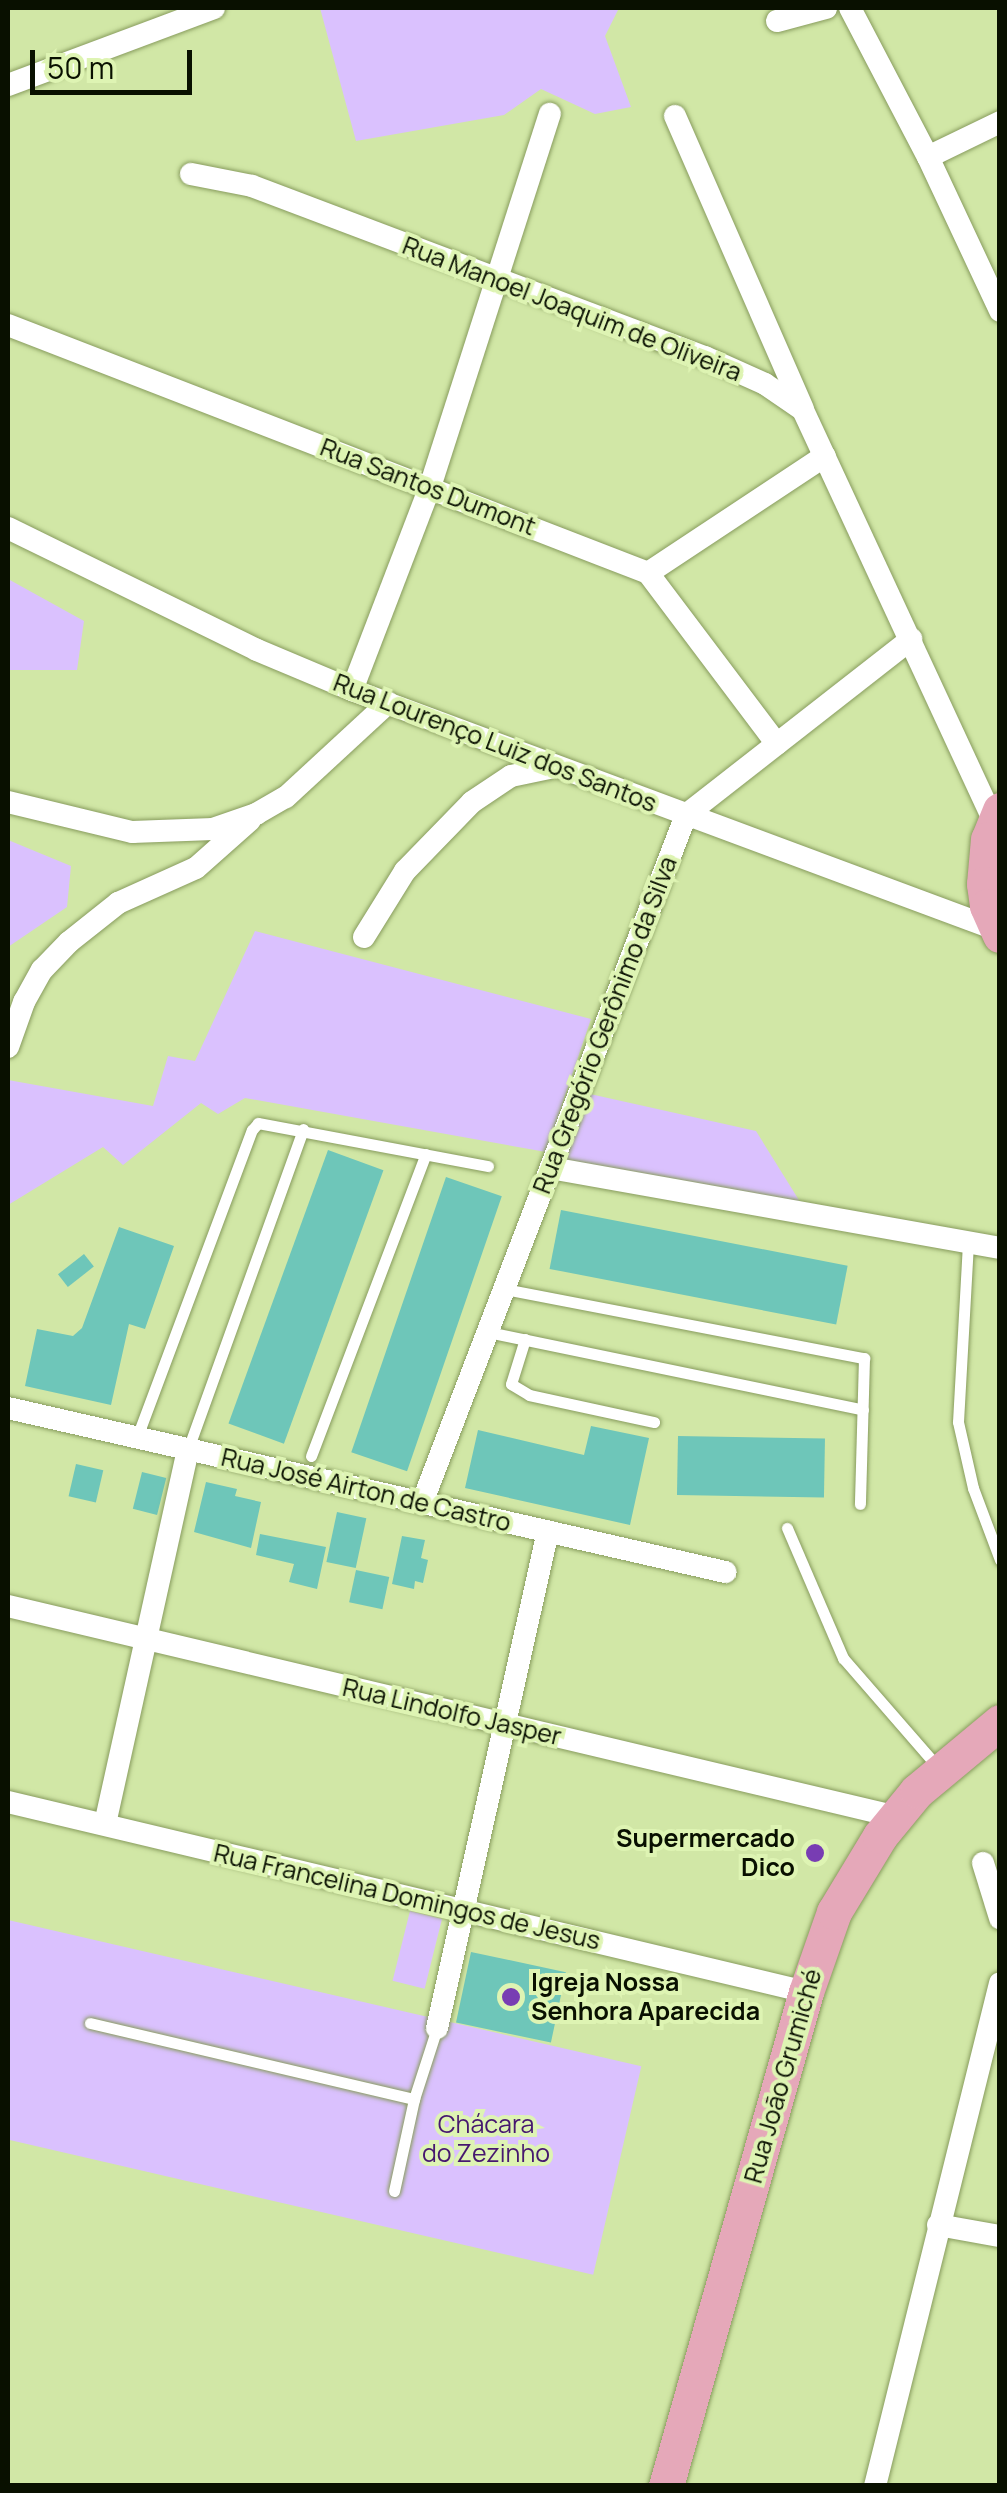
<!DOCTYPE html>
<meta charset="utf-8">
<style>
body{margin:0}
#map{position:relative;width:1007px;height:2493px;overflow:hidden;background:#d1e7a6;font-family:Manrope,sans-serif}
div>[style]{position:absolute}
.green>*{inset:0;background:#dac1fe;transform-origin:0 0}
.building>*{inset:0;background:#6ec6b9;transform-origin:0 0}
.roads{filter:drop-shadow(0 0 2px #889c5e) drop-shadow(0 0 2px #889c5e)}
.lane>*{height:11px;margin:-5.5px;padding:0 5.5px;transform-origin:5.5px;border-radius:5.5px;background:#fff}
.street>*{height:22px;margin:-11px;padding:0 11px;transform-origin:11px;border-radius:11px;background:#fff}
.primary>*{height:35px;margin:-17.5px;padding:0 17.5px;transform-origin:17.5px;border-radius:17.5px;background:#e5a8b9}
.dots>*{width:28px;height:28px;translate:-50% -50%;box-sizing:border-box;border:5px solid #def4b3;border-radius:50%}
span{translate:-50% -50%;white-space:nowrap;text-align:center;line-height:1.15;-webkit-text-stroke:8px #def4b3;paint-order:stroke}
.street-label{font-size:25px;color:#091000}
.poi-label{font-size:25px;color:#091000;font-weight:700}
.right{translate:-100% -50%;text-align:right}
.left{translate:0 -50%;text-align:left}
.park-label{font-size:25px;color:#46186f}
.frame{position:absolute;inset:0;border:10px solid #091000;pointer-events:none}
.scale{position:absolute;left:30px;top:50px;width:162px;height:45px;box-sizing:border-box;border:5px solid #091000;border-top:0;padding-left:12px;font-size:30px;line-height:35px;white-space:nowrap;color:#091000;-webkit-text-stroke:8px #def4b3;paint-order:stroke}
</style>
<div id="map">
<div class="green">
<div style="clip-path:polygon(320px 8px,619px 8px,605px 36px,631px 107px,595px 114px,541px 89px,504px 115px,356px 141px)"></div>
<div style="clip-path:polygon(8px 579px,84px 621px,77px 670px,8px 670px)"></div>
<div style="clip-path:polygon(8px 840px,71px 866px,67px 907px,8px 947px)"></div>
<div style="clip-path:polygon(255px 931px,591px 1019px,546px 1152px,245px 1098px,218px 1114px,201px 1103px,123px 1165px,103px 1147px,8px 1205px,8px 1080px,153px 1106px,168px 1056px,195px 1061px)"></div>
<div style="clip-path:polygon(590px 1094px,756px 1131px,802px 1205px,564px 1161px)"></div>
<div style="left:410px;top:1911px;width:33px;height:72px;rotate:14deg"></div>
<div style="left:8px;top:1920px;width:650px;height:214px;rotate:13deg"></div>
</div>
<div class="building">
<div style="left:328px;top:1150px;width:59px;height:291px;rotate:20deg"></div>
<div style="left:446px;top:1177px;width:59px;height:291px;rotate:19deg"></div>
<div style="left:561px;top:1210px;width:292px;height:60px;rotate:11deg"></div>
<div style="clip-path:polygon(119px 1227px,174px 1246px,145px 1329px,129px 1324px,111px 1405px,25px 1386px,37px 1329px,73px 1336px,82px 1328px)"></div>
<div style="left:84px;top:1254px;width:16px;height:33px;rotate:52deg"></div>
<div style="clip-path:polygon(591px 1426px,649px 1438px,630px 1525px,465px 1488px,478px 1430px,584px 1455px)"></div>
<div style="left:678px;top:1436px;width:147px;height:59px;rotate:1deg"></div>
<div style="left:76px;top:1464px;width:28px;height:33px;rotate:13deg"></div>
<div style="left:142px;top:1472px;width:25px;height:38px;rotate:14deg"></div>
<div style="clip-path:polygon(206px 1482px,237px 1489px,235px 1496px,261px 1502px,251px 1548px,194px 1532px)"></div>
<div style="left:337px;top:1512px;width:30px;height:51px;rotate:12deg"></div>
<div style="clip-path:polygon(260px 1534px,326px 1547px,317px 1589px,289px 1582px,294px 1564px,256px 1555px)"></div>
<div style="clip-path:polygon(402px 1536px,425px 1540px,421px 1558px,428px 1560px,423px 1583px,415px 1581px,414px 1589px,392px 1584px)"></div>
<div style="left:356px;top:1570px;width:34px;height:33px;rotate:12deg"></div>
<div style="left:471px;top:1952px;width:97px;height:72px;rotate:12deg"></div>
</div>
<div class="roads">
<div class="lane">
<div style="left:968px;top:1243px;width:179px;rotate:93.2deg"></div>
<div style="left:958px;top:1422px;width:68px;rotate:77.2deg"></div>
<div style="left:973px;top:1488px;width:77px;rotate:69.4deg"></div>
<div style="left:504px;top:1289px;width:367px;rotate:10.9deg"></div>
<div style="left:864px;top:1358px;width:146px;rotate:91.6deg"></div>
<div style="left:488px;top:1332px;width:383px;rotate:11.7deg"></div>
<div style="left:525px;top:1339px;width:47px;rotate:107.3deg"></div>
<div style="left:511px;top:1384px;width:21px;rotate:31deg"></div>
<div style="left:529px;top:1395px;width:128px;rotate:12.2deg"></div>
<div style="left:137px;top:1437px;width:328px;rotate:-69.5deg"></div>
<div style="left:252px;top:1130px;width:9px;rotate:-49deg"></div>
<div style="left:258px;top:1123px;width:234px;rotate:10.6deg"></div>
<div style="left:188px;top:1449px;width:340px;rotate:-70.2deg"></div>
<div style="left:311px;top:1456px;width:323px;rotate:-69.2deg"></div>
<div style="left:787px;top:1528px;width:142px;rotate:66.7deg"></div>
<div style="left:843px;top:1658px;width:143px;rotate:49deg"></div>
<div style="left:90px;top:2023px;width:333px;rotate:13.2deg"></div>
<div style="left:394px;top:2191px;width:94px;rotate:-77.7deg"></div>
<div style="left:414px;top:2099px;width:75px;rotate:-72.1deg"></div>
</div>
<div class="street">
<div style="left:850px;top:8px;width:168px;rotate:62.4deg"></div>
<div style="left:928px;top:157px;width:170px;rotate:64.9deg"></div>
<div style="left:777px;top:21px;width:51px;rotate:-14.9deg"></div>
<div style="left:8px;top:85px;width:220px;rotate:-20.5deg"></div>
<div style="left:675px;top:116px;width:318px;rotate:66.4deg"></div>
<div style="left:928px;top:157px;width:80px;rotate:-25.9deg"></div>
<div style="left:191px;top:174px;width:62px;rotate:11.1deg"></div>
<div style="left:252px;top:186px;width:484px;rotate:20.7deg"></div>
<div style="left:705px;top:357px;width:66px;rotate:24.2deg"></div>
<div style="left:765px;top:384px;width:46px;rotate:34.4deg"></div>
<div style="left:803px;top:410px;width:452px;rotate:65.1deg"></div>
<div style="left:8px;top:325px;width:686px;rotate:21.18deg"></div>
<div style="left:648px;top:573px;width:214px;rotate:53deg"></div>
<div style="left:8px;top:528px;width:277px;rotate:26.1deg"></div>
<div style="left:257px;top:650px;width:103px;rotate:22.8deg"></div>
<div style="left:352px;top:690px;width:686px;rotate:20.39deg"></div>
<div style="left:648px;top:573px;width:212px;rotate:-33.5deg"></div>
<div style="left:352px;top:690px;width:217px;rotate:-69deg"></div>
<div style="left:430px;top:487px;width:392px;rotate:-72.2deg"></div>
<div style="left:8px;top:802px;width:128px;rotate:13.6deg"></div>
<div style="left:132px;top:832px;width:81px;rotate:-2.1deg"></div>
<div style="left:213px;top:829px;width:46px;rotate:-19.2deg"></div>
<div style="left:256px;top:814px;width:34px;rotate:-30deg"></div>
<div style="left:286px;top:797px;width:139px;rotate:-42.7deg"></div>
<div style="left:364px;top:937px;width:78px;rotate:-58.2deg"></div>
<div style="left:405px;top:871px;width:96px;rotate:-45.8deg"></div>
<div style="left:472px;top:802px;width:47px;rotate:-33.7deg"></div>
<div style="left:511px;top:776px;width:44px;rotate:-11.8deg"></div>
<div style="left:8px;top:1047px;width:48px;rotate:-70.4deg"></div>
<div style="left:24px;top:1002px;width:37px;rotate:-61deg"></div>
<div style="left:42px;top:970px;width:39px;rotate:-46deg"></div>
<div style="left:69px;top:942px;width:63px;rotate:-38.5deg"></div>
<div style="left:118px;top:903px;width:85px;rotate:-24.2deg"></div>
<div style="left:196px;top:868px;width:72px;rotate:-41.6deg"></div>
<div style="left:551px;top:1168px;width:456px;rotate:10.1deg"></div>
<div style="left:8px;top:1408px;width:736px;rotate:12.88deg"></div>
<div style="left:422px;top:1503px;width:737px;rotate:-69.01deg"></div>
<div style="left:686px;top:815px;width:286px;rotate:-38deg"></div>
<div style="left:8px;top:1606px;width:914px;rotate:13.35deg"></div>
<div style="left:8px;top:1802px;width:820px;rotate:13.39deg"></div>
<div style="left:105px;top:1824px;width:384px;rotate:-77.5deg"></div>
<div style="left:983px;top:1863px;width:58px;rotate:72.8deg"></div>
<div style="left:437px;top:2028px;width:509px;rotate:-77.41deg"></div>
<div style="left:938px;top:2225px;width:63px;rotate:10.1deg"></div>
<div style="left:875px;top:2486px;width:518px;rotate:-76.04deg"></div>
</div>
<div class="primary">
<div style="left:1000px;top:810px;width:31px;rotate:112deg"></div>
<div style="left:988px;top:839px;width:45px;rotate:95.1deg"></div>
<div style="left:984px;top:884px;width:22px;rotate:82deg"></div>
<div style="left:987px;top:906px;width:32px;rotate:66deg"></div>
<div style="left:666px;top:2486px;width:513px;rotate:-74.18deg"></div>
<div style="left:806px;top:1992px;width:85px;rotate:-70.7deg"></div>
<div style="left:834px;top:1912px;width:89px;rotate:-58.8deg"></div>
<div style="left:880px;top:1836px;width:58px;rotate:-50.6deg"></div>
<div style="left:917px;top:1791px;width:108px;rotate:-39.7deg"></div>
</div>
</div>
<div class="dots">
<div style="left:815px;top:1853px;background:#783db3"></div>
<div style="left:511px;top:1997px;background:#783db3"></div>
</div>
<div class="street-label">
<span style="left:572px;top:309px;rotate:21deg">Rua Manoel Joaquim de Oliveira</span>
<span style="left:428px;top:487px;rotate:21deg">Rua Santos Dumont</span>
<span style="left:495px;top:743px;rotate:21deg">Rua Lourenço Luiz dos Santos</span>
<span style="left:605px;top:1025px;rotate:-69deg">Rua Gregório Gerônimo da Silva</span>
<span style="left:366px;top:1490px;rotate:13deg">Rua José Airton de Castro</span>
<span style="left:452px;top:1712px;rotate:13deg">Rua Lindolfo Jasper</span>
<span style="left:407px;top:1897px;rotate:13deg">Rua Francelina Domingos de Jesus</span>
<span style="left:783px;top:2076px;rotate:-74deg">Rua João Grumiché</span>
</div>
<div class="poi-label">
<span class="right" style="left:795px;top:1853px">Supermercado<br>Dico</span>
<span class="left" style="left:531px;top:1997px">Igreja Nossa<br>Senhora Aparecida</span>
</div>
<div class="park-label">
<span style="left:486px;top:2139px">Chácara<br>do Zezinho</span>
</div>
<div class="frame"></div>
<div class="scale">50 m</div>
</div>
